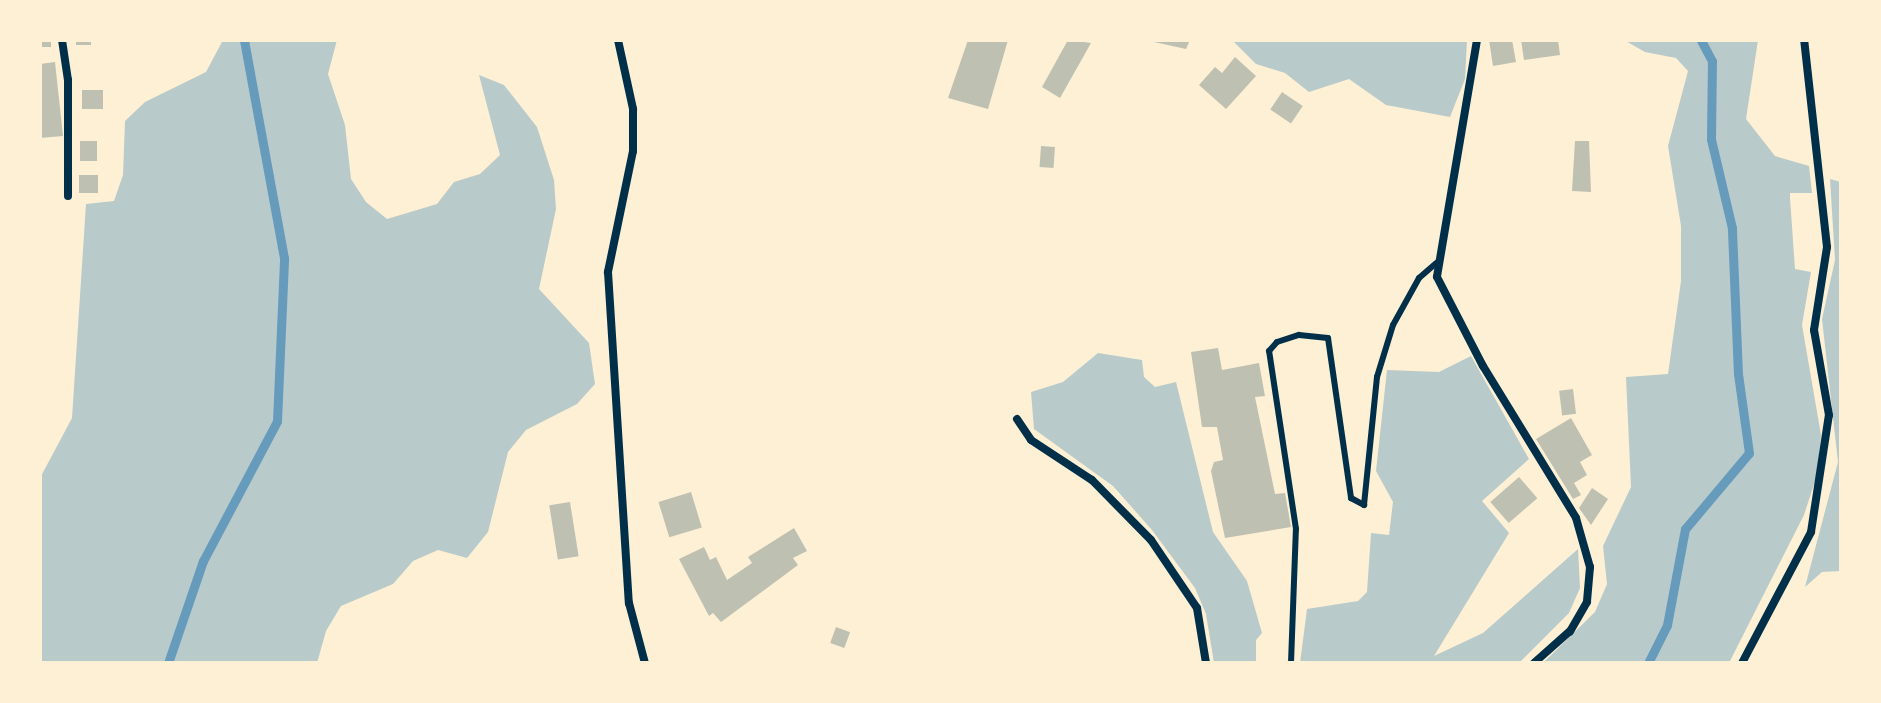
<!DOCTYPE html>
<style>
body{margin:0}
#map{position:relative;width:1881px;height:703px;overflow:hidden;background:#fdf0d5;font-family:Lato,sans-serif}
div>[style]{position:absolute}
.green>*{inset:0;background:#b9caca}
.stream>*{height:9px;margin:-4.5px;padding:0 4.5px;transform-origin:4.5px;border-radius:4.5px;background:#669bbc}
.building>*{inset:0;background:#bec0b2;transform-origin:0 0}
.service>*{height:6px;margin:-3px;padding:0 3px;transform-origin:3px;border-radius:3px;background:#003049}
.minor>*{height:8px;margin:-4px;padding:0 4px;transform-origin:4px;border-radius:4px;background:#003049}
span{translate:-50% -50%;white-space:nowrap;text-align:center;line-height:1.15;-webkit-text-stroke:6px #fdf0d5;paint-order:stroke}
.frame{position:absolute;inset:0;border:42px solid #fdf0d5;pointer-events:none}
</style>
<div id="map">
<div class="green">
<div style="clip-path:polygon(223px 40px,337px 40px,328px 74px,345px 125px,351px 179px,366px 202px,387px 219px,437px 204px,454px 182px,480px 174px,500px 155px,479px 75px,504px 85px,537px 127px,554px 180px,556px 209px,539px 289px,589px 343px,595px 384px,577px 404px,526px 430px,508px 452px,488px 532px,467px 558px,438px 550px,413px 561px,393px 584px,341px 606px,326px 631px,317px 663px,40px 663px,40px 478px,72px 418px,86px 204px,114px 201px,123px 175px,125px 121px,145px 102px,206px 72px)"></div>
<div style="clip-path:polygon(1232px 40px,1467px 40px,1465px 79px,1450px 117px,1386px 105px,1349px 79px,1309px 92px,1285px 73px,1256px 64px)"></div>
<div style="clip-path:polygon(1624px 40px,1758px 40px,1746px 119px,1775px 156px,1809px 166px,1812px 193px,1790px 193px,1790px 198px,1795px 269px,1811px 272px,1802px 325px,1821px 435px,1817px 475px,1804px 515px,1729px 663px,1543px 663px,1595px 612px,1607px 584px,1603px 546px,1631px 487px,1626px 377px,1668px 374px,1681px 281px,1681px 226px,1668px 146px,1688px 71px,1676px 58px,1645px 52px)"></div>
<div style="clip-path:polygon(1830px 179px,1841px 182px,1841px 571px,1822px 572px,1805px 587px,1838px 462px,1822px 319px,1835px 260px)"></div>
<div style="clip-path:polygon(1098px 353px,1142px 360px,1144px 377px,1155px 387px,1176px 382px,1213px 532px,1247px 581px,1262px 633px,1256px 640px,1256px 663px,1214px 663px,1206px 614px,1195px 588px,1152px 530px,1113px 486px,1034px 429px,1031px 392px,1063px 382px)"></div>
<div style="clip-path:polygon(1471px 356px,1529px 459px,1482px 501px,1509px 533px,1434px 656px,1483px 633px,1578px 549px,1580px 588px,1569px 613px,1519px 663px,1300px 663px,1307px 609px,1358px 601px,1367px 592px,1371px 533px,1389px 535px,1393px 502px,1376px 471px,1387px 370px,1439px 372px)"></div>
</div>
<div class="stream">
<div style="left:168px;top:663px;width:108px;rotate:-71.1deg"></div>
<div style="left:203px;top:561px;width:158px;rotate:-62.1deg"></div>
<div style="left:277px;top:421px;width:163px;rotate:-87.5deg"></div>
<div style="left:284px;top:258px;width:222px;rotate:-100.4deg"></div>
<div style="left:1648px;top:663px;width:42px;rotate:-63.4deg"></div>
<div style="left:1667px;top:625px;width:98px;rotate:-79.4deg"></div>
<div style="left:1685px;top:529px;width:99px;rotate:-49.9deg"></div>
<div style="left:1749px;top:453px;width:80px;rotate:-97.9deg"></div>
<div style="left:1738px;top:374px;width:146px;rotate:-92.4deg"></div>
<div style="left:1732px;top:228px;width:91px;rotate:-103.3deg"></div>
<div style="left:1711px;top:139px;width:78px;rotate:-89.3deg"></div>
<div style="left:1712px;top:61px;width:24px;rotate:-118deg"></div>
</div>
<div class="building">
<div style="left:40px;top:40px;width:11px;height:7px"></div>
<div style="left:76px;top:40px;width:15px;height:5px"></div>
<div style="clip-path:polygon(968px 40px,1008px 40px,988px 109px,948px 98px)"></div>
<div style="clip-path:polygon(1068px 40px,1091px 43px,1060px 98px,1042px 87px)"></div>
<div style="clip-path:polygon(1145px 40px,1190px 40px,1186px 49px)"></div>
<div style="clip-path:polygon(1489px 40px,1512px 40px,1516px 62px,1493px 66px)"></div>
<div style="clip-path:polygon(1521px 40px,1558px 40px,1560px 55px,1524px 60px)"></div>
<div style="clip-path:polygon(1235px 57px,1256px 76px,1226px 109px,1199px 85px,1215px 67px,1222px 73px)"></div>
<div style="clip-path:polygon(55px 62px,63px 136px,40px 138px,40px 64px)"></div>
<div style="left:103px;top:90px;width:19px;height:21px;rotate:90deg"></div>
<div style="left:1282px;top:92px;width:25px;height:21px;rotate:34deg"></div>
<div style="left:80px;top:141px;width:17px;height:20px"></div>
<div style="clip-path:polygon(1575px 141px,1589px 141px,1591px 192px,1572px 191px)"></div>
<div style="left:1041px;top:146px;width:14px;height:21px;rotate:4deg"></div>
<div style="left:79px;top:175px;width:19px;height:18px"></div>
<div style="clip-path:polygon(1218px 348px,1222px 370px,1259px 363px,1265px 396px,1255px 397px,1275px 494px,1285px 493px,1291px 527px,1225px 538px,1211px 471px,1214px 462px,1223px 460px,1217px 427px,1202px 427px,1191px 352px)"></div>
<div style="left:1573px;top:389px;width:25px;height:14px;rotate:83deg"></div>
<div style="clip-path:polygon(1571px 418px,1592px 455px,1580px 462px,1587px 475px,1574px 483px,1581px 495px,1573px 499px,1536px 439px)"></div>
<div style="left:1519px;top:477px;width:28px;height:38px;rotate:49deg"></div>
<div style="clip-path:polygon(1592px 488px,1608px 499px,1591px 525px,1579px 508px)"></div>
<div style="left:691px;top:492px;width:37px;height:34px;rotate:73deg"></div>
<div style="left:570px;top:502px;width:55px;height:21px;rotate:81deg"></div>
<div style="clip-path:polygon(794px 528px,807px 551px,793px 558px,798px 565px,721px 622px,713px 613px,709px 616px,679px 559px,704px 547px,710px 560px,716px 557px,727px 580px,752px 563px,748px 557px)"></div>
<div style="left:836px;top:627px;width:15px;height:17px;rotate:20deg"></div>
</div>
<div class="service">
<div style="left:1291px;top:663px;width:134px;rotate:-87.9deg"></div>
<div style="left:1296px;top:529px;width:180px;rotate:-98.6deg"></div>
<div style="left:1269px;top:351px;width:12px;rotate:-48deg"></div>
<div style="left:1277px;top:342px;width:23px;rotate:-18deg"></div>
<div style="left:1299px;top:335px;width:29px;rotate:6deg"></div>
<div style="left:1328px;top:338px;width:162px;rotate:81.8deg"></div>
<div style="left:1351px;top:498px;width:15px;rotate:28deg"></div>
<div style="left:1364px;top:505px;width:129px;rotate:-84.2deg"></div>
<div style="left:1377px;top:377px;width:54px;rotate:-72.9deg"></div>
<div style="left:1393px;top:325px;width:54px;rotate:-61deg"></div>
<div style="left:1419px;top:278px;width:23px;rotate:-41deg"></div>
</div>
<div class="minor">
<div style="left:62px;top:40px;width:40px;rotate:81.5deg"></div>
<div style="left:68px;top:80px;width:116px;rotate:90deg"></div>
<div style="left:618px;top:40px;width:71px;rotate:77.7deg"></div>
<div style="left:633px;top:109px;width:42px;rotate:90deg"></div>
<div style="left:633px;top:151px;width:124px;rotate:101.7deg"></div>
<div style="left:608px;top:272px;width:332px;rotate:86.4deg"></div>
<div style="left:629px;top:603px;width:62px;rotate:75.1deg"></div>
<div style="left:1477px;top:40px;width:240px;rotate:99.6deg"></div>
<div style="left:1437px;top:277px;width:100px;rotate:62.7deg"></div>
<div style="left:1483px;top:366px;width:178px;rotate:58.5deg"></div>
<div style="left:1576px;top:518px;width:51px;rotate:74.1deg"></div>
<div style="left:1590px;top:567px;width:35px;rotate:95deg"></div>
<div style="left:1587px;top:602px;width:34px;rotate:120deg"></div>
<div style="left:1570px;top:631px;width:48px;rotate:138.4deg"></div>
<div style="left:1017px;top:419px;width:25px;rotate:56deg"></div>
<div style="left:1031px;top:440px;width:73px;rotate:33.3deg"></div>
<div style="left:1092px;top:480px;width:84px;rotate:45.5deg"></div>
<div style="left:1151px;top:540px;width:82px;rotate:55.9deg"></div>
<div style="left:1197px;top:608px;width:56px;rotate:80.7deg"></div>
<div style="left:1742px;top:663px;width:148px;rotate:-62.2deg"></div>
<div style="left:1811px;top:532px;width:118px;rotate:-81.3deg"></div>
<div style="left:1829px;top:415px;width:86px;rotate:-100deg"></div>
<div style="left:1814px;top:330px;width:84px;rotate:-81.1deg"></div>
<div style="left:1827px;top:247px;width:208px;rotate:-96.3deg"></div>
</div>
<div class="frame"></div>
</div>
